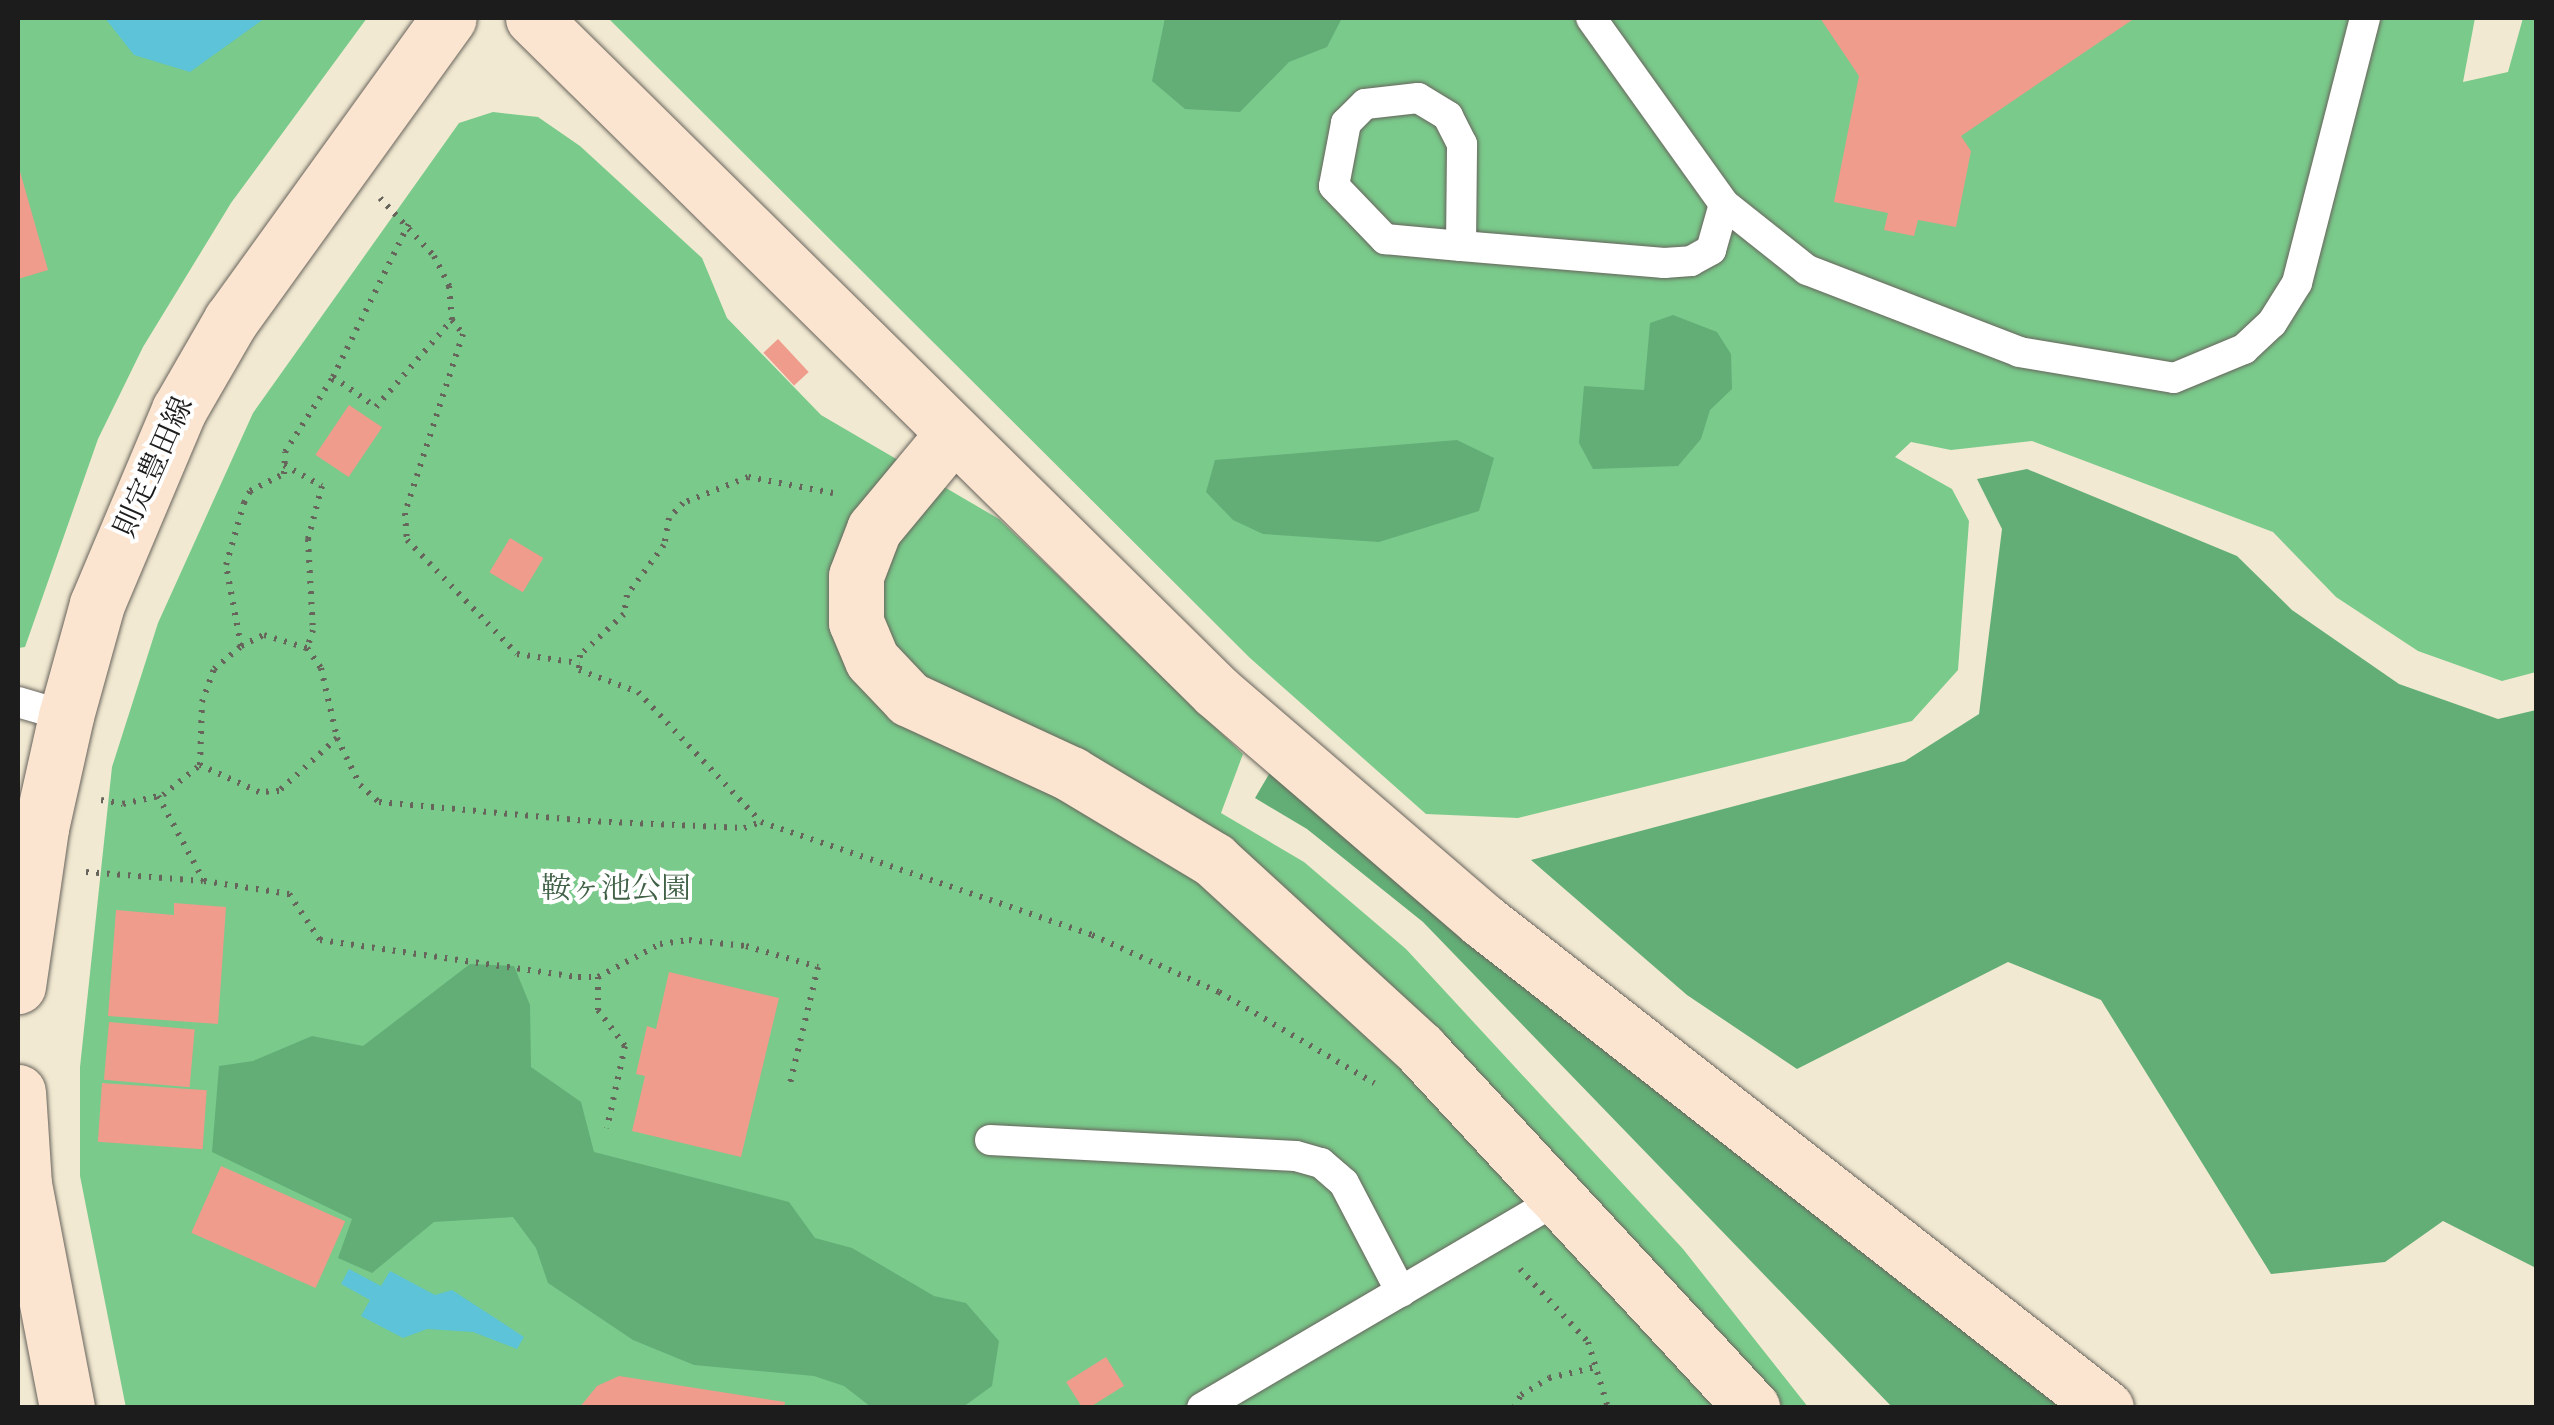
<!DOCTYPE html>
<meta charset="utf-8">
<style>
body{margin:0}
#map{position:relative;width:2554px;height:1425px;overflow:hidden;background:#f2e9d2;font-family:"Sorts Mill Goudy","Noto Serif JP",serif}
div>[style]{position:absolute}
.green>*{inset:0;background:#7aca8b}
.forest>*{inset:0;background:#63ae77}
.water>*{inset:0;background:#5cc3d9}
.building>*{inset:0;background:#ef9c8c;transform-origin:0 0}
.path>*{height:6px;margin-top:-3px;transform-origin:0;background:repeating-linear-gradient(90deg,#67645c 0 2.5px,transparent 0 10.5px)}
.roads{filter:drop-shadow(0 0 2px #67645c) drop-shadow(0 0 2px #67645c)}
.lane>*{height:30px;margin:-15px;padding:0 15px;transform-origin:15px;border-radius:15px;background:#fff}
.secondary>*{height:55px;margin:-27.5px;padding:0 27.5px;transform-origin:27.5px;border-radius:27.5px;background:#fce5d0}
span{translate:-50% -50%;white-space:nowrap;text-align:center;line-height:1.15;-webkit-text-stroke:8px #fff;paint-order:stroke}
.street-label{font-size:30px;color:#1c1c1c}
.park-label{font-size:30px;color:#426248}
.frame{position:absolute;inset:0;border:20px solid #1c1c1c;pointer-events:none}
</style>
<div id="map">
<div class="green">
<div style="clip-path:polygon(18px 18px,367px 18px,231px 203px,143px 347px,98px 439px,25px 647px,18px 648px)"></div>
<div style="clip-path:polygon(608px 18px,2475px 18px,2463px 82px,2508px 72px,2523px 18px,2536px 18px,2536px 672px,2502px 681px,2418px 651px,2336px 597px,2273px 532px,2032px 441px,1951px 450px,1911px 442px,1895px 457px,1952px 489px,1969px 521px,1958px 670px,1912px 721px,1518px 818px,1426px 814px,1250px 658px)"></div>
<div style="clip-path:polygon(493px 112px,538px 117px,580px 146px,702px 258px,727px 318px,821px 415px,999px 519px,1243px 754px,1221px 813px,1304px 862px,1406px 949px,1683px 1249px,1808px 1407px,126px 1408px,80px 1176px,80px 1067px,112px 767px,158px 623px,253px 413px,459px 123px)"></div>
</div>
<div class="forest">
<div style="clip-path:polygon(1165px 18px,1342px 18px,1327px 47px,1289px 62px,1240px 112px,1185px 109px,1152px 81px)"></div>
<div style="clip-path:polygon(1673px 315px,1717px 332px,1731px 354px,1732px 389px,1710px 410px,1701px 439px,1678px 466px,1593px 469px,1579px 443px,1584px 386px,1644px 390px,1650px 323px)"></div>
<div style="clip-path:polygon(1457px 440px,1494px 458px,1479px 511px,1379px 542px,1263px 534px,1233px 520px,1206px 492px,1215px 460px)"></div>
<div style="clip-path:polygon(2027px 469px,2237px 556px,2292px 610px,2399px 684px,2498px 719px,2536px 710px,2536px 1268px,2443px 1221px,2385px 1262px,2271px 1274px,2101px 1000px,2008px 962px,1797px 1069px,1687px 995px,1531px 860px,1905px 761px,1979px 714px,2002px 529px,1977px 479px)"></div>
<div style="clip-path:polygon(1272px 769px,2076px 1407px,1892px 1407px,1423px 922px,1307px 829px,1255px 798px)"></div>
<div style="clip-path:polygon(470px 964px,514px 966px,530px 1005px,531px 1067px,581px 1102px,594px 1152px,789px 1202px,815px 1238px,852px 1248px,934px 1296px,966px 1303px,999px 1341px,992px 1386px,963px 1407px,871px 1407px,844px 1386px,814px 1376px,694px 1365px,633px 1340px,548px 1283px,536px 1248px,513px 1217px,434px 1222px,372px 1273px,338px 1258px,352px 1219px,212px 1152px,219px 1066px,253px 1061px,312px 1036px,363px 1046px)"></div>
</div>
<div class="water">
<div style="clip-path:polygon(105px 18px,265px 18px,190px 72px,134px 55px)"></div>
<div style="clip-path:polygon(349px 1269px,381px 1286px,390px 1271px,435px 1295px,452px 1290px,524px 1337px,517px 1349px,473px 1332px,427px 1329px,403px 1338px,361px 1316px,370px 1300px,341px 1284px)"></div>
</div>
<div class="building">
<div style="clip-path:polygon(1820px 18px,2135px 18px,1961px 136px,1971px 151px,1956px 227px,1918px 220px,1914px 236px,1884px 230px,1888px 213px,1834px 202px,1859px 76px)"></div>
<div style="clip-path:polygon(19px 168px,48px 270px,18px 279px,18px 169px)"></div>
<div style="left:778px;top:339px;width:45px;height:20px;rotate:47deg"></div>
<div style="left:349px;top:405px;width:40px;height:60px;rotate:34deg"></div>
<div style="left:510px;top:538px;width:39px;height:40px;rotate:31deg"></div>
<div style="clip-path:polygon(174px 903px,226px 907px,218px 1024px,108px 1016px,116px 910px,174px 915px)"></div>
<div style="clip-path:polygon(669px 972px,779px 998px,741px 1157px,632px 1131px,645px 1076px,636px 1074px,647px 1026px,656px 1029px)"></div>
<div style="left:109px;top:1022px;width:86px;height:58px;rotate:5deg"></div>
<div style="left:102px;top:1083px;width:105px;height:59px;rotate:4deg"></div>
<div style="left:221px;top:1166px;width:136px;height:73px;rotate:24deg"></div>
<div style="left:1106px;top:1357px;width:34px;height:47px;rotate:58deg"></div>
<div style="clip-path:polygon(619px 1376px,785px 1402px,784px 1408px,579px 1408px,597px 1386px)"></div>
</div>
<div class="path">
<div style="left:380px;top:198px;width:79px;rotate:47deg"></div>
<div style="left:434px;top:256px;width:34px;rotate:63deg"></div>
<div style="left:449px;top:286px;width:34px;rotate:85deg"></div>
<div style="left:452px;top:320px;width:18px;rotate:52deg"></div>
<div style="left:463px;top:334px;width:188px;rotate:108deg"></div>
<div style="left:405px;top:513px;width:27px;rotate:86deg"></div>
<div style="left:407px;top:540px;width:158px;rotate:46deg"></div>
<div style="left:517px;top:654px;width:63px;rotate:8.3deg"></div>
<div style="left:333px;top:377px;width:52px;rotate:34.9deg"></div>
<div style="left:376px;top:407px;width:116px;rotate:-48.9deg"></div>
<div style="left:284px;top:465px;width:43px;rotate:28.9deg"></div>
<div style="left:322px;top:486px;width:55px;rotate:104.8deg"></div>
<div style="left:308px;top:539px;width:91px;rotate:86.9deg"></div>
<div style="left:313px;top:630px;width:19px;rotate:108deg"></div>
<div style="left:833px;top:493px;width:86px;rotate:-169.3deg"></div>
<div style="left:748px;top:477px;width:70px;rotate:158.2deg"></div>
<div style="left:683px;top:503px;width:21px;rotate:133deg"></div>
<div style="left:669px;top:518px;width:27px;rotate:100deg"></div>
<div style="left:664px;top:545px;width:62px;rotate:126.5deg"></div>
<div style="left:627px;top:595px;width:19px;rotate:99deg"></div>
<div style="left:624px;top:614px;width:60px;rotate:137deg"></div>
<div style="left:580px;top:655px;width:15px;rotate:94deg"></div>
<div style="left:579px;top:670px;width:63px;rotate:20.4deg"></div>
<div style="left:638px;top:692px;width:179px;rotate:46.6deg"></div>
<div style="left:761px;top:822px;width:350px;rotate:18.8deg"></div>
<div style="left:1092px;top:935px;width:139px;rotate:24.2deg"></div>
<div style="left:1219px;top:992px;width:180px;rotate:30.4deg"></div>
<div style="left:241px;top:646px;width:82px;rotate:-100.5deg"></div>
<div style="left:226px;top:565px;width:65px;rotate:-73.8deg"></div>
<div style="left:244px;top:503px;width:13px;rotate:-63deg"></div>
<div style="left:250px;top:491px;width:38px;rotate:-27deg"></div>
<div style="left:284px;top:474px;width:22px;rotate:-87deg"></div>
<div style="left:285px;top:452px;width:89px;rotate:-57.4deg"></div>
<div style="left:333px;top:377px;width:172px;rotate:-63.7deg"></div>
<div style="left:337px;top:738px;width:52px;rotate:63.9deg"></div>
<div style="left:360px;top:785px;width:25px;rotate:42deg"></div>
<div style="left:379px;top:802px;width:210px;rotate:5.2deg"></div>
<div style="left:588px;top:821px;width:156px;rotate:2.6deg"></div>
<div style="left:744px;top:828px;width:18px;rotate:-19deg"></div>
<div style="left:158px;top:796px;width:97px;rotate:61.6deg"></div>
<div style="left:204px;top:881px;width:86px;rotate:8.7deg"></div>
<div style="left:289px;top:894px;width:55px;rotate:56deg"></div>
<div style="left:320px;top:940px;width:261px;rotate:8.2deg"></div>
<div style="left:578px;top:977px;width:20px"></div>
<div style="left:598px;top:977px;width:70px;rotate:-28deg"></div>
<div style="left:660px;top:944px;width:29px;rotate:-8deg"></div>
<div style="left:689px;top:940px;width:57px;rotate:6deg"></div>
<div style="left:746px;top:946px;width:75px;rotate:16.3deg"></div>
<div style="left:818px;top:967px;width:124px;rotate:103.5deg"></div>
<div style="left:101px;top:800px;width:22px;rotate:10deg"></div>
<div style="left:123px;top:804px;width:41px;rotate:-12.7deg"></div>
<div style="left:163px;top:795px;width:48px;rotate:-39deg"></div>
<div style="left:200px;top:765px;width:63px;rotate:-88.2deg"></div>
<div style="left:202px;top:702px;width:35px;rotate:-70deg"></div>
<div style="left:214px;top:669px;width:35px;rotate:-40deg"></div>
<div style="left:241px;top:646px;width:25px;rotate:-26deg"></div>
<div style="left:264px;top:635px;width:45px;rotate:16.8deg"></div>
<div style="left:307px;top:648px;width:24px;rotate:55deg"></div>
<div style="left:321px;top:668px;width:72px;rotate:77.1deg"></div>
<div style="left:337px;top:738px;width:79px;rotate:137.6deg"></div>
<div style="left:279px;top:791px;width:20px;rotate:177deg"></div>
<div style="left:259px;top:792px;width:65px;rotate:-155.4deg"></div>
<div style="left:86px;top:872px;width:117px;rotate:4.4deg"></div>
<div style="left:598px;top:977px;width:33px;rotate:90deg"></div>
<div style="left:598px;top:1010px;width:45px;rotate:53.1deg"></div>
<div style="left:625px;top:1046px;width:84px;rotate:102.4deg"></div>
<div style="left:1520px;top:1269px;width:100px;rotate:47deg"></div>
<div style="left:1588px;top:1342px;width:69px;rotate:73.1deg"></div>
<div style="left:1514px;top:1408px;width:15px;rotate:-62deg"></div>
<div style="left:1521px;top:1395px;width:33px;rotate:-31deg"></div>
<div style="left:1549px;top:1378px;width:48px;rotate:-13.2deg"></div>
</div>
<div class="roads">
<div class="lane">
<div style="left:1591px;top:18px;width:229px;rotate:54.4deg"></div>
<div style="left:1724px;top:204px;width:106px;rotate:38.5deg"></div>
<div style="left:1807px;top:270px;width:227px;rotate:21.1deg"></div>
<div style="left:2019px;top:352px;width:157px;rotate:9.5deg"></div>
<div style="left:2174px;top:378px;width:76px;rotate:-22.5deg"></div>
<div style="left:2244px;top:349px;width:38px;rotate:-43deg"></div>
<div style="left:2272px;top:323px;width:47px;rotate:-58deg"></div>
<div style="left:2297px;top:283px;width:274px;rotate:-75.6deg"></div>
<div style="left:1461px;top:246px;width:102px;rotate:-89.4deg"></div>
<div style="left:1462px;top:144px;width:31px;rotate:-117deg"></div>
<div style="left:1448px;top:116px;width:35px;rotate:-149deg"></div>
<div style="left:1418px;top:98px;width:53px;rotate:173.5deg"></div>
<div style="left:1365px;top:104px;width:27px;rotate:135deg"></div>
<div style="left:1346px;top:123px;width:64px;rotate:100.8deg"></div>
<div style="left:1334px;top:186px;width:74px;rotate:46.1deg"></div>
<div style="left:1385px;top:239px;width:76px;rotate:5.3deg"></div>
<div style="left:1461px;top:246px;width:204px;rotate:4.8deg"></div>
<div style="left:1664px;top:263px;width:27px;rotate:-4deg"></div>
<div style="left:1691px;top:261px;width:23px;rotate:-29deg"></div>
<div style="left:1711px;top:250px;width:48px;rotate:-74.2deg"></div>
<div style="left:18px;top:702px;width:50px;rotate:16.3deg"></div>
<div style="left:990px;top:1140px;width:306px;rotate:3deg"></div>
<div style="left:1296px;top:1156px;width:26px;rotate:16deg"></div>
<div style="left:1321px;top:1163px;width:30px;rotate:41deg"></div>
<div style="left:1344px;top:1183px;width:123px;rotate:62.4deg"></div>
<div style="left:1202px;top:1408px;width:411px;rotate:-30.4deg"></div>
</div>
<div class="secondary">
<div style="left:533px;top:18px;width:960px;rotate:44.58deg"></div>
<div style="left:1217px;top:692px;width:350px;rotate:40.7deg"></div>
<div style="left:1482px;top:920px;width:792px;rotate:38.03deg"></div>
<div style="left:952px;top:435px;width:122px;rotate:129.7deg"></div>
<div style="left:874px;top:529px;width:50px;rotate:111deg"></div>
<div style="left:856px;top:576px;width:46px;rotate:90deg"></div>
<div style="left:856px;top:622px;width:41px;rotate:67.2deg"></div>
<div style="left:872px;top:660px;width:54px;rotate:46.5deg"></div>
<div style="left:909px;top:699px;width:179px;rotate:24.8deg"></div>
<div style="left:1071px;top:774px;width:167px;rotate:31deg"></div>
<div style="left:1214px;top:860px;width:280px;rotate:42.5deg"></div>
<div style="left:1420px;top:1049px;width:489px;rotate:47.2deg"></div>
<div style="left:18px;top:986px;width:160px;rotate:-81.7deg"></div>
<div style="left:41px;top:828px;width:115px;rotate:-77.4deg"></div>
<div style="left:66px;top:716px;width:116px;rotate:-74.5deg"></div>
<div style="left:97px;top:604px;width:211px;rotate:-67.1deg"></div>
<div style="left:179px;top:410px;width:104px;rotate:-60deg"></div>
<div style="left:231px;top:320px;width:372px;rotate:-54.2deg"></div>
<div style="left:18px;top:1092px;width:92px;rotate:86.3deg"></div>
<div style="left:24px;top:1184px;width:228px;rotate:79.1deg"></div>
</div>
</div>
<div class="street-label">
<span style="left:156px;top:468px;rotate:-66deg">則定豊田線</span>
</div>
<div class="park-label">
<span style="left:616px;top:891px">鞍ヶ池公園</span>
</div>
<div class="frame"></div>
</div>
